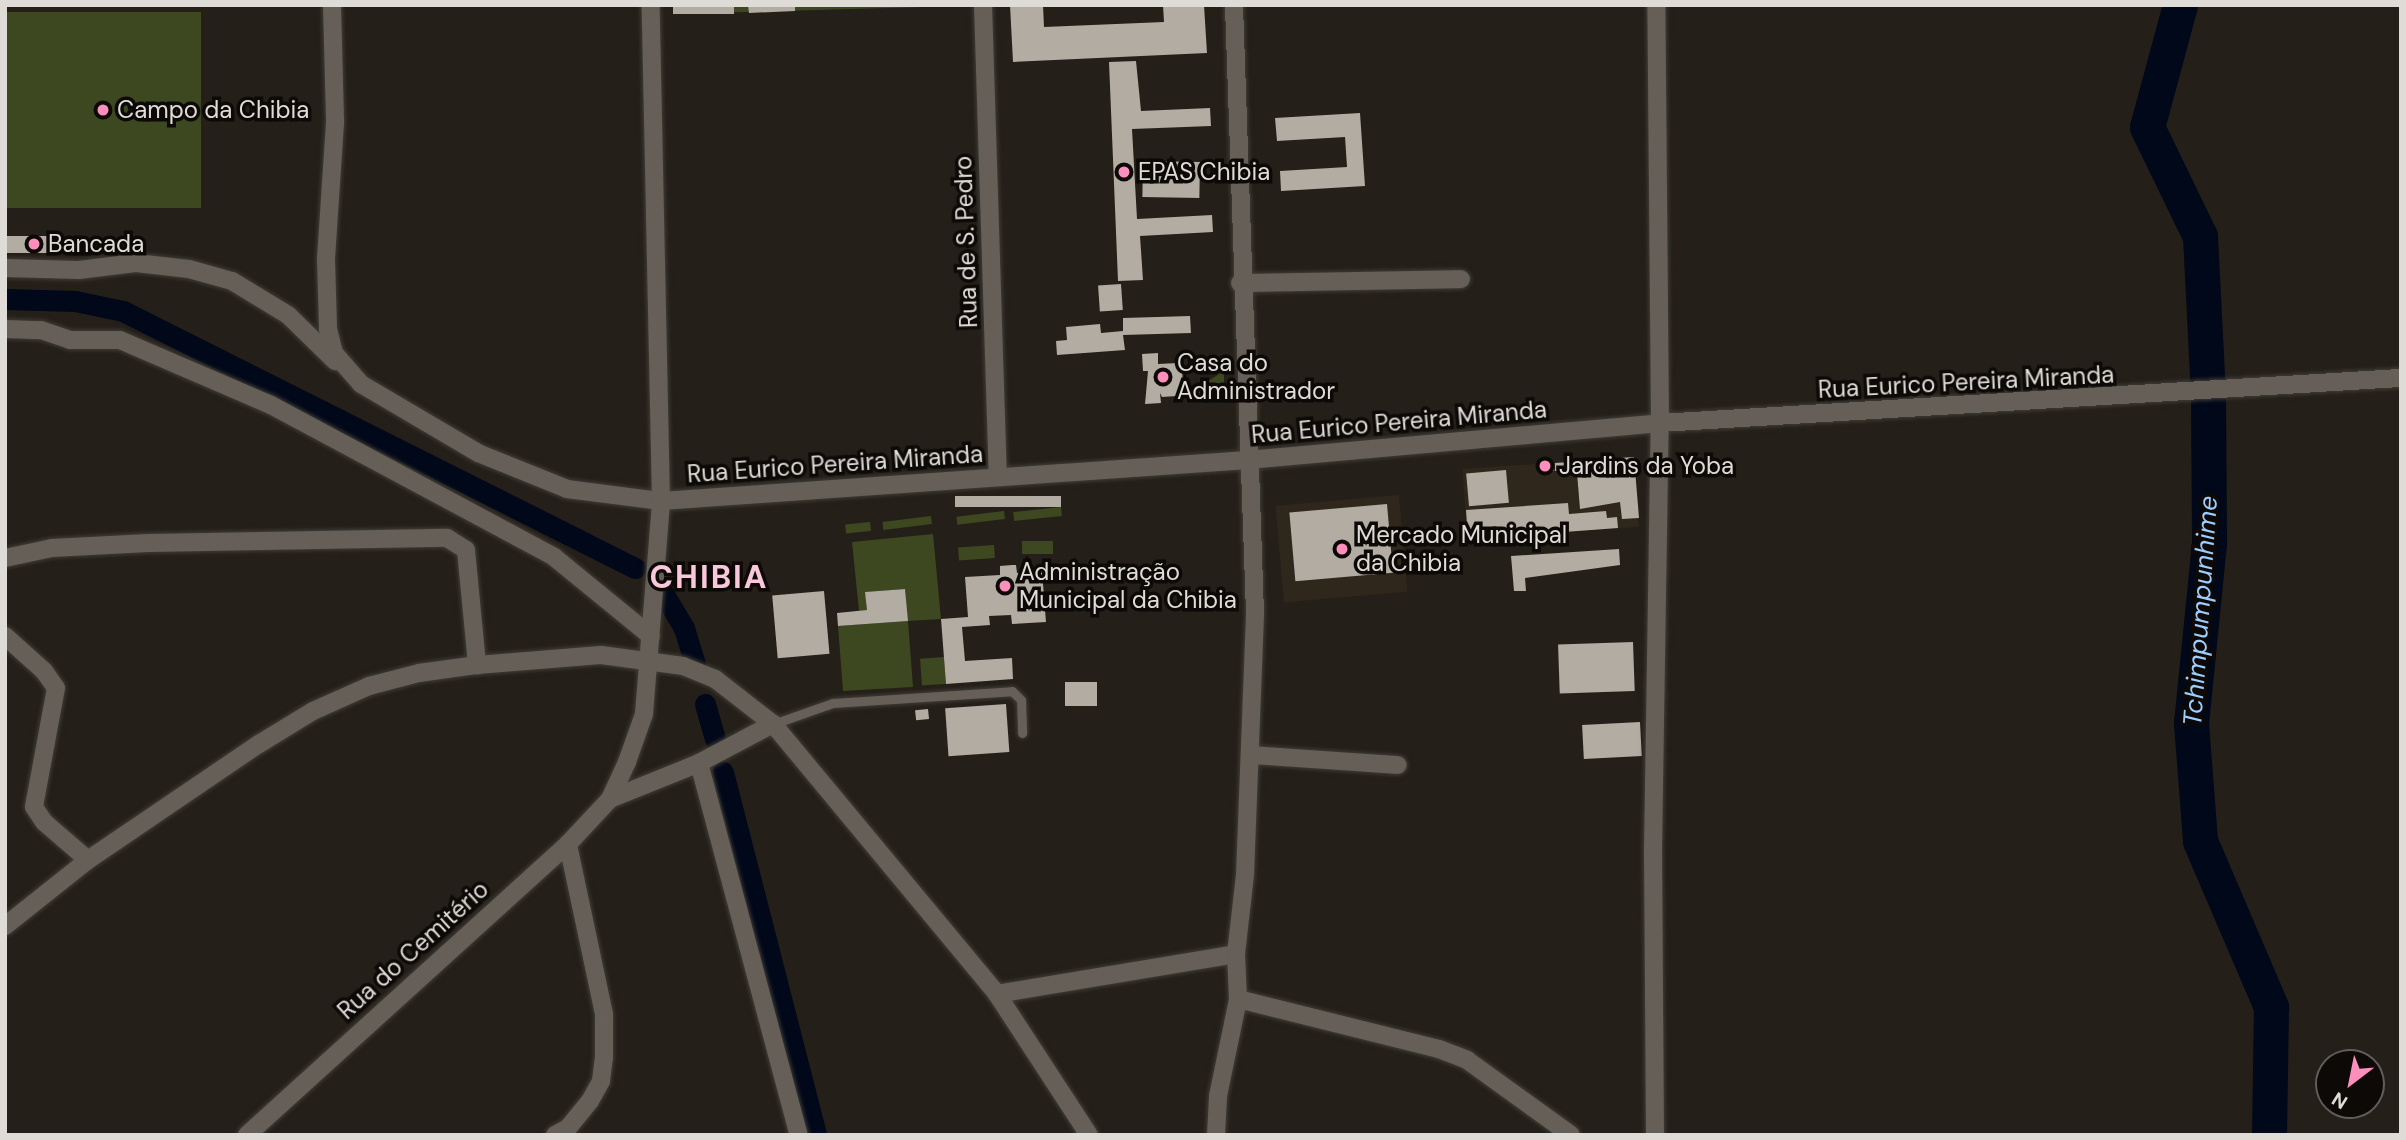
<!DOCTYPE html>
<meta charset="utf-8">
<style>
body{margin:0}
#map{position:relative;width:2406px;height:1140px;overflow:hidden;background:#241f18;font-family:"DM Sans",sans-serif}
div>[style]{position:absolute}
.built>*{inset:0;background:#2f271b;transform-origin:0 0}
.green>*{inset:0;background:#3d4820;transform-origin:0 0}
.canal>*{height:21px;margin:-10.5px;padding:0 10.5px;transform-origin:10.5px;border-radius:10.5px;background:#000819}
.river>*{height:35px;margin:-17.5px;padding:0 17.5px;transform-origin:17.5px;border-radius:17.5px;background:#000819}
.building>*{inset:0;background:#b2aca3;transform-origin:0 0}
.roads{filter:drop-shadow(0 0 2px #3f3c37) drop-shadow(0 0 2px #3f3c37)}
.service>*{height:9px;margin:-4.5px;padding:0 4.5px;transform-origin:4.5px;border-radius:4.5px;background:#655f57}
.minor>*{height:18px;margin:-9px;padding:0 9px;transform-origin:9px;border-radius:9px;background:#655f57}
.dots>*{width:19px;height:19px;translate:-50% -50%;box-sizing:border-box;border:4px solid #0c0907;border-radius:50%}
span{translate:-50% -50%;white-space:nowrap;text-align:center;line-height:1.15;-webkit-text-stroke:7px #0c0907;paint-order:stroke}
.poi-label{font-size:24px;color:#dfdcd7}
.left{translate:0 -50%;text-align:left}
.street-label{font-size:24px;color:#dfdcd7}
.water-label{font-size:26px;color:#9ccdfe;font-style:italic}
.district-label{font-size:32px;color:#f8c7d9;font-weight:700;letter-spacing:2px}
.frame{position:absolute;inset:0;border:7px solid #dfdcd7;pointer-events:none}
.north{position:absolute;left:2315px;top:1049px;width:70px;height:70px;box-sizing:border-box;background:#0c0907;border:2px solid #605d5a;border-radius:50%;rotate:212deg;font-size:19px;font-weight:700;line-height:28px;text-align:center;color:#dfdcd7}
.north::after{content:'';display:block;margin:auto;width:24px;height:32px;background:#fe8ebc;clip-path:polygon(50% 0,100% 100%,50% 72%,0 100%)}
</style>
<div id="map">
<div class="built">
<div style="left:1634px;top:457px;width:70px;height:172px;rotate:86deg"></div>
<div style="left:1399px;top:495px;width:97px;height:124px;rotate:85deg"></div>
</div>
<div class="green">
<div style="clip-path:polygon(673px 5px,960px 5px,960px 6px,673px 14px)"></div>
<div style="left:201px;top:12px;width:196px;height:196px;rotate:90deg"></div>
<div style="clip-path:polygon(1224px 371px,1224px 393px,1192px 395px,1197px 388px)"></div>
<div style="left:1061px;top:507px;width:9px;height:48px;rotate:84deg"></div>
<div style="left:1004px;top:511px;width:8px;height:48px;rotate:83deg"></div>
<div style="left:931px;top:516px;width:8px;height:49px;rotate:83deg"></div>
<div style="left:870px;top:522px;width:9px;height:25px;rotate:84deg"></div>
<div style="clip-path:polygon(933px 534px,941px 619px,908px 621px,913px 687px,843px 691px,838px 626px,907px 621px,905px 589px,866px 592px,867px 610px,859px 611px,852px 542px)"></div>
<div style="left:1053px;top:541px;width:13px;height:31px;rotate:90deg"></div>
<div style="left:994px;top:545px;width:13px;height:36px;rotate:86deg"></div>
<div style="left:944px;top:657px;width:27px;height:24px;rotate:86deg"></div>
</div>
<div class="canal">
<div style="left:5px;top:299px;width:70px;rotate:1.6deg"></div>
<div style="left:75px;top:301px;width:49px;rotate:11.8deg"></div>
<div style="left:123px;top:311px;width:573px;rotate:26.65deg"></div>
<div style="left:659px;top:586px;width:49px;rotate:59.2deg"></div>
<div style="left:684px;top:628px;width:38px;rotate:73deg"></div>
<div style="left:705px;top:704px;width:36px;rotate:74deg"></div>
<div style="left:723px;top:772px;width:375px;rotate:75.6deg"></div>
</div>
<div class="river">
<div style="left:2180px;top:5px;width:126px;rotate:105.1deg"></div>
<div style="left:2147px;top:127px;width:121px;rotate:64.1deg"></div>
<div style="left:2200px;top:236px;width:156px;rotate:87.1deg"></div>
<div style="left:2208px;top:392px;width:151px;rotate:89.6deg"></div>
<div style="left:2209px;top:543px;width:181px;rotate:95.7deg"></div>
<div style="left:2191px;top:723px;width:118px;rotate:85.6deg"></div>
<div style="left:2200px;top:841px;width:181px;rotate:66.8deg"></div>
<div style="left:2271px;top:1007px;width:128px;rotate:90.9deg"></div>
</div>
<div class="building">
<div style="left:673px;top:5px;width:61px;height:9px"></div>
<div style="clip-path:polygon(748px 5px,795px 5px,795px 11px,749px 13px)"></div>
<div style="clip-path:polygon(1010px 5px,1043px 5px,1044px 27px,1164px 22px,1163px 5px,1204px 5px,1207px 53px,1013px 62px)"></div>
<div style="clip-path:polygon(1136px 61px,1141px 111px,1210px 108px,1211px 126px,1132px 129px,1137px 219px,1212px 215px,1213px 232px,1140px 236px,1143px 280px,1118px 281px,1109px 62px)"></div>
<div style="clip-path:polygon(1360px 113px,1365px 186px,1281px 191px,1280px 171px,1347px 167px,1345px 137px,1277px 141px,1275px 118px)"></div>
<div style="left:1143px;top:161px;width:57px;height:36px;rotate:1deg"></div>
<div style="left:5px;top:236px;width:57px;height:17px"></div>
<div style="left:1121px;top:284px;width:26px;height:23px;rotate:86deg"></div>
<div style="clip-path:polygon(1190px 316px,1191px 333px,1123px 335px,1125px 350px,1057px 355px,1056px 341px,1067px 340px,1066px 327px,1100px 324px,1101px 333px,1123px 331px,1123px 318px)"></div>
<div style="clip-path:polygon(1158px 353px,1158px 364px,1178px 363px,1182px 368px,1183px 387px,1177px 396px,1162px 397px,1160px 393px,1161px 403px,1145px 404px,1148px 371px,1143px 371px,1142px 354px)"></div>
<div style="clip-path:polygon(1634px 457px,1639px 518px,1622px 519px,1620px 502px,1580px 509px,1576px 461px)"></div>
<div style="clip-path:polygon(1572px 462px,1573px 469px,1555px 471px,1555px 463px)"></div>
<div style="clip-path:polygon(1553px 463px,1554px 471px,1537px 471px,1536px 464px)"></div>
<div style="left:1506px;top:470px;width:33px;height:40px;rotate:85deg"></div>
<div style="left:1061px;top:496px;width:11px;height:106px;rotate:90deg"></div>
<div style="clip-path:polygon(1568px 503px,1569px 514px,1606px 511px,1607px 518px,1617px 517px,1618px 528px,1468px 539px,1466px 510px)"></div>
<div style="left:1387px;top:504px;width:69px;height:98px;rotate:85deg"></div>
<div style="clip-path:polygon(1619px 549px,1620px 565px,1525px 578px,1526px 591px,1514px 591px,1511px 556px)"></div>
<div style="clip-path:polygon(1012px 565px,1016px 565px,1017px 573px,1042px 571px,1046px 622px,1012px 624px,1011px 615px,989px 616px,990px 625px,962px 627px,965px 661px,1012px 658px,1013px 679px,946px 684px,941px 619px,968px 617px,965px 577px,1000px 575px,1000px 566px)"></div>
<div style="clip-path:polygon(905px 589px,908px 621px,838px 626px,837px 613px,867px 610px,865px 592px)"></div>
<div style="left:824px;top:591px;width:63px;height:52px;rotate:85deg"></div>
<div style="left:1633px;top:642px;width:49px;height:75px;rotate:88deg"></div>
<div style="left:1065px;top:682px;width:32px;height:24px"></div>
<div style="left:1006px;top:704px;width:48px;height:61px;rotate:86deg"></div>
<div style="left:928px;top:709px;width:10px;height:13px;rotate:84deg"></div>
<div style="left:1640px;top:722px;width:34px;height:58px;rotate:87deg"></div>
</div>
<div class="roads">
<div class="service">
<div style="left:773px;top:724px;width:64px;rotate:-19.3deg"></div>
<div style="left:833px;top:703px;width:179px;rotate:-3.8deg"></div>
<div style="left:1012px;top:691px;width:13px;rotate:45deg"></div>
<div style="left:1021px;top:700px;width:33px;rotate:88deg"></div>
</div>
<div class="minor">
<div style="left:332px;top:5px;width:118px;rotate:88.5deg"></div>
<div style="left:335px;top:123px;width:137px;rotate:93.8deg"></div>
<div style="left:326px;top:260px;width:69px;rotate:88.3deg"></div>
<div style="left:328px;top:329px;width:25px;rotate:76deg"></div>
<div style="left:334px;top:353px;width:41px;rotate:48.9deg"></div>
<div style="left:361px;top:384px;width:136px;rotate:30.5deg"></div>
<div style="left:478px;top:453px;width:96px;rotate:22deg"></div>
<div style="left:567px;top:489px;width:95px;rotate:7.3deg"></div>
<div style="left:661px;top:501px;width:588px;rotate:-4deg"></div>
<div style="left:1248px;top:460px;width:414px;rotate:-5.1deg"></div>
<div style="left:1660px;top:423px;width:742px;rotate:-3.48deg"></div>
<div style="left:983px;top:5px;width:472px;rotate:88.2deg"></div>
<div style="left:5px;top:268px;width:74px;rotate:1.5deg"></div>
<div style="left:79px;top:270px;width:57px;rotate:-7deg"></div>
<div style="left:136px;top:263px;width:53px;rotate:6.5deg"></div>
<div style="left:189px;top:269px;width:45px;rotate:15.6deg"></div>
<div style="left:232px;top:281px;width:66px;rotate:31.3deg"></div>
<div style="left:288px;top:315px;width:66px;rotate:44.4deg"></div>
<div style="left:1240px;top:283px;width:221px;rotate:-1deg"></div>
<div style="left:5px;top:329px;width:36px;rotate:2deg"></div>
<div style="left:41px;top:330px;width:31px;rotate:19deg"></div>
<div style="left:70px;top:340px;width:50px"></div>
<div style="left:120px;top:340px;width:164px;rotate:23.3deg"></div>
<div style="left:271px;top:405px;width:321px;rotate:28.2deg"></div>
<div style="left:554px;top:557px;width:125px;rotate:39.2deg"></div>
<div style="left:5px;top:558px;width:48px;rotate:-12deg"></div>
<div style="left:52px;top:548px;width:96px;rotate:-3deg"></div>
<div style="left:148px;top:543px;width:299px;rotate:-1deg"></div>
<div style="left:447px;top:538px;width:22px;rotate:32deg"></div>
<div style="left:466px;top:550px;width:116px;rotate:84.5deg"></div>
<div style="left:5px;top:636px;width:52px;rotate:41.9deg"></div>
<div style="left:44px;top:671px;width:21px;rotate:55deg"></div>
<div style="left:56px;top:688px;width:121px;rotate:100.5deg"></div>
<div style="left:34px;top:807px;width:18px;rotate:56deg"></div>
<div style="left:44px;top:822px;width:58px;rotate:40.8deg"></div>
<div style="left:1251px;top:755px;width:147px;rotate:3.9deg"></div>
<div style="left:699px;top:763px;width:385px;rotate:75deg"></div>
<div style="left:610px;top:799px;width:96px;rotate:-22deg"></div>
<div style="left:699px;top:763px;width:84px;rotate:-27.8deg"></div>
<div style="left:5px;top:926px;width:106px;rotate:-38.5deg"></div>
<div style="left:88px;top:860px;width:207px;rotate:-34.2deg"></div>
<div style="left:259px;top:744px;width:63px;rotate:-31.4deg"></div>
<div style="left:313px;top:711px;width:61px;rotate:-24.1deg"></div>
<div style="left:369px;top:686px;width:52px;rotate:-14.6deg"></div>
<div style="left:419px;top:673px;width:59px;rotate:-7.9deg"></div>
<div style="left:477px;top:665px;width:124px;rotate:-4.6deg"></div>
<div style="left:601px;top:655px;width:83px;rotate:7.6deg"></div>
<div style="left:683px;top:666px;width:35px;rotate:22deg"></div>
<div style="left:715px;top:679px;width:73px;rotate:37.8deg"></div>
<div style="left:773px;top:724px;width:351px;rotate:50.3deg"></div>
<div style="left:997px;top:994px;width:168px;rotate:56.9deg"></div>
<div style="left:997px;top:994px;width:242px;rotate:-9.5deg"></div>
<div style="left:1238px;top:999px;width:207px;rotate:14deg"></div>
<div style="left:1439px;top:1049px;width:30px;rotate:21deg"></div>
<div style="left:1467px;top:1060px;width:128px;rotate:35.8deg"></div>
<div style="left:247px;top:1135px;width:433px;rotate:-42.2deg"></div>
<div style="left:568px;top:844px;width:62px;rotate:-47deg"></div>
<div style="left:610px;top:799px;width:41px;rotate:-65.3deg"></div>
<div style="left:627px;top:762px;width:51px;rotate:-70.5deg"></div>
<div style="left:644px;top:714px;width:214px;rotate:-85.4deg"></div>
<div style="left:661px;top:501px;width:496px;rotate:-91.2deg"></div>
<div style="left:555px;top:1135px;width:15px;rotate:-28deg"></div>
<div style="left:568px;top:1128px;width:35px;rotate:-51deg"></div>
<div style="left:590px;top:1101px;width:23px;rotate:-61deg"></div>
<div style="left:601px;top:1081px;width:23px;rotate:-83deg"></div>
<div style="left:604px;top:1058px;width:44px;rotate:-90deg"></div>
<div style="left:604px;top:1014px;width:174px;rotate:-102deg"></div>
<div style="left:1216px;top:1135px;width:39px;rotate:-87deg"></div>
<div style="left:1218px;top:1096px;width:99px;rotate:-78.3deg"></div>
<div style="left:1238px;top:999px;width:45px;rotate:-92.5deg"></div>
<div style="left:1236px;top:954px;width:80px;rotate:-83.5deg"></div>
<div style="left:1245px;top:875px;width:262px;rotate:-87.8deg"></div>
<div style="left:1255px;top:613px;width:608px;rotate:-91.98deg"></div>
<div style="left:1655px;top:1135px;width:285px;rotate:-90.4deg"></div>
<div style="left:1653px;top:850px;width:427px;rotate:-89.1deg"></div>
<div style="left:1660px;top:423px;width:418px;rotate:-90.5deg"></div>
</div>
</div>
<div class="dots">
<div style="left:103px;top:110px;background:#fe8ebc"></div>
<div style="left:1124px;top:172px;background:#fe8ebc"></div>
<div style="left:34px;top:244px;background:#fe8ebc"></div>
<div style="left:1163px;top:377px;background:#fe8ebc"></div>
<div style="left:1545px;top:466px;background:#fe8ebc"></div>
<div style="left:1342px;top:549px;background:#fe8ebc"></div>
<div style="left:1005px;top:586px;background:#fe8ebc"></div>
</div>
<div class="poi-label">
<span class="left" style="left:117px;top:110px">Campo da Chibia</span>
<span class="left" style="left:1138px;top:172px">EPAS Chibia</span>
<span class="left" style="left:48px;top:244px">Bancada</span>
<span class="left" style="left:1177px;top:377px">Casa do<br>Administrador</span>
<span class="left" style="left:1559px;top:466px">Jardins da Yoba</span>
<span class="left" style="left:1356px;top:549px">Mercado Municipal<br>da Chibia</span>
<span class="left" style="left:1019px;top:586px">Administração<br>Municipal da Chibia</span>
</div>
<div class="street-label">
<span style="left:966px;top:242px;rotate:-92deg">Rua de S. Pedro</span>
<span style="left:1966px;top:382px;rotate:-3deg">Rua Eurico Pereira Miranda</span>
<span style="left:1399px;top:422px;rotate:-5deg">Rua Eurico Pereira Miranda</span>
<span style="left:835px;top:464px;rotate:-4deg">Rua Eurico Pereira Miranda</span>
<span style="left:413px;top:950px;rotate:-42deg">Rua do Cemitério</span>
</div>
<div class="water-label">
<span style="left:2201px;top:611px;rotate:-86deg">Tchimpumpunhime</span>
</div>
<div class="district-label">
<span style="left:709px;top:577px">CHIBIA</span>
</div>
<div class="frame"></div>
<div class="north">N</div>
</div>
